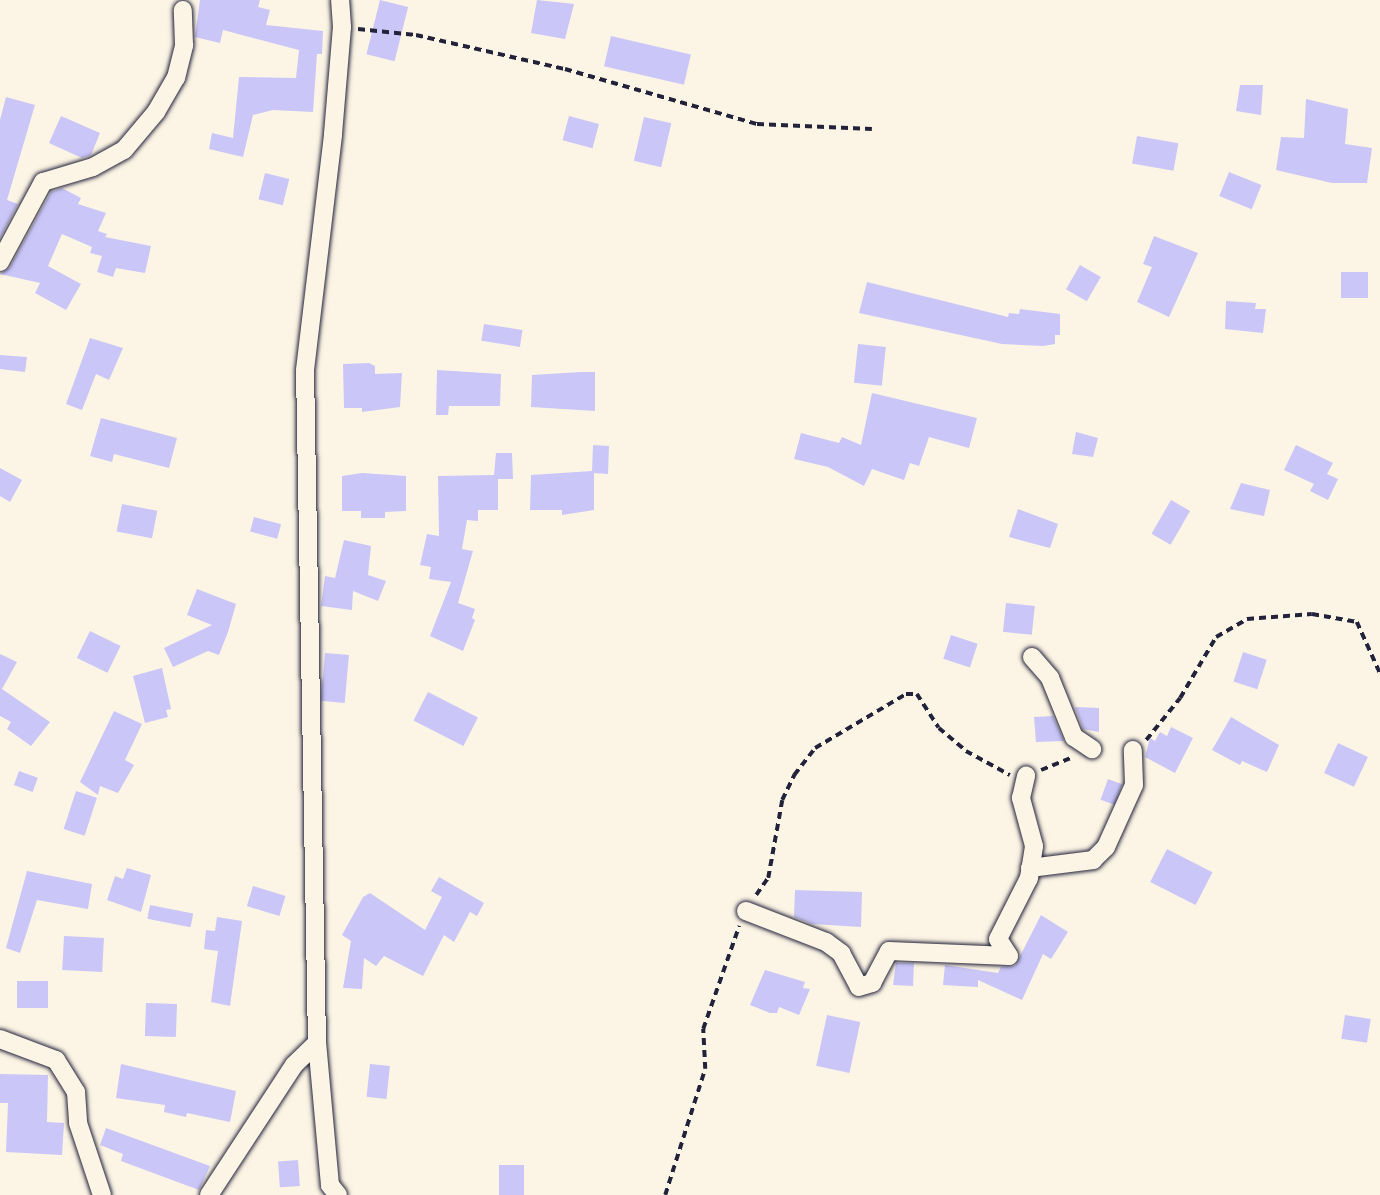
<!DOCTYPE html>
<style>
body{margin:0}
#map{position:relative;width:1380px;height:1195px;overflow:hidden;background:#fcf5e5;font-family:Itim,sans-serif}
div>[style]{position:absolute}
.building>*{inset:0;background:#cac6f8;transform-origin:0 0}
.path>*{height:3.5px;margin-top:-1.75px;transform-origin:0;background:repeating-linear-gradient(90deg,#22223b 0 7px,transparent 0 12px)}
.roads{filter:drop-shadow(0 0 2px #22223b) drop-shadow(0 0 2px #22223b)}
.street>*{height:18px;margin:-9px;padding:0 9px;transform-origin:9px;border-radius:9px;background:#fcf5e5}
span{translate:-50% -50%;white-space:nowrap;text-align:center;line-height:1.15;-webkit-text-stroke:5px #fcf5e5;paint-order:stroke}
</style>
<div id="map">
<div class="building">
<div style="clip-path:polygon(200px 0,260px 0,258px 7px,270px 10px,266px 25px,323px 31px,322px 54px,317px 54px,313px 112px,273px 110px,253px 115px,243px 157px,209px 149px,212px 133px,233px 138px,239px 77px,296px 78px,299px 50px,223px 30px,220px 43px,195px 37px)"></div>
<div style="left:380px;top:0;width:29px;height:56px;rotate:14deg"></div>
<div style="clip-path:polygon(537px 0,574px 4px,565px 39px,531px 33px)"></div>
<div style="left:611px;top:36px;width:82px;height:31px;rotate:13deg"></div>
<div style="clip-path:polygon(1240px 85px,1263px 85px,1261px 115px,1236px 111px)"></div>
<div style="clip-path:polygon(6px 97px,35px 105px,7px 200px,18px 204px,0 238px,0 120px)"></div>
<div style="clip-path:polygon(1306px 99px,1348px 109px,1345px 144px,1372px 148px,1367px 183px,1332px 183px,1276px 170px,1281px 137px,1304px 138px)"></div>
<div style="clip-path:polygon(61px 116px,100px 133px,91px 155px,82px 158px,49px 143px)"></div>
<div style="left:569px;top:116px;width:31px;height:25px;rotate:15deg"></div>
<div style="left:644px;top:117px;width:28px;height:45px;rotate:13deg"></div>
<div style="left:1137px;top:136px;width:42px;height:28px;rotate:10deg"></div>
<div style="left:1229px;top:172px;width:35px;height:26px;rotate:22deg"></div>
<div style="left:265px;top:173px;width:25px;height:27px;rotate:14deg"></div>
<div style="clip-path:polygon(62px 188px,81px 198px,78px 204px,106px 213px,98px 231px,107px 234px,105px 237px,151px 246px,145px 273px,116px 268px,113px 277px,97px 272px,102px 256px,90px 253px,92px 247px,62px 234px,48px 266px,81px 284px,66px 310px,35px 293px,40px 283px,0 274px,10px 267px,51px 192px)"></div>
<div style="clip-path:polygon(1154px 236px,1198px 253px,1169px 317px,1137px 302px,1152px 267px,1143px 264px)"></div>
<div style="left:1080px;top:265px;width:24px;height:28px;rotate:30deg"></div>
<div style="left:1341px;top:272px;width:27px;height:26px"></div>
<div style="clip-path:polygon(867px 282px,1008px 317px,1009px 313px,1019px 314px,1020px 309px,1060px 314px,1060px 335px,1055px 335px,1055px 344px,1043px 346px,1002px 344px,859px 313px)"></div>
<div style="clip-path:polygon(1226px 301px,1256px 303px,1255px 309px,1266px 309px,1263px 333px,1225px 329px)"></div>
<div style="left:484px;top:324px;width:39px;height:17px;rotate:9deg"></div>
<div style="clip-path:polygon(90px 338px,123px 348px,109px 380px,96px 374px,82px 410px,66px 404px)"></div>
<div style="left:858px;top:344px;width:28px;height:39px;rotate:6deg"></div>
<div style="clip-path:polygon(0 355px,27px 357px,25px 372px,0 369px)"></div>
<div style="clip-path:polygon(369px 363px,375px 366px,375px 374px,402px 373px,400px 407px,362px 412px,362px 408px,344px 408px,343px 364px)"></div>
<div style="clip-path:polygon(437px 370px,501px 374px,500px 406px,449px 406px,448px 415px,436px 415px)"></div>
<div style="clip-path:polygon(581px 372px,595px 372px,595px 411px,531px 407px,532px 375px)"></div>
<div style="clip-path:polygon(872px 393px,977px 418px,969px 448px,929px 437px,919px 466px,910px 463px,904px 480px,872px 469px,864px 486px,828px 467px,794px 459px,801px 433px,839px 443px,842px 437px,861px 445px)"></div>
<div style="clip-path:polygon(101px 418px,177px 438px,169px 468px,114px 454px,112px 462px,90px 456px)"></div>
<div style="clip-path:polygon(1076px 432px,1098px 438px,1093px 457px,1072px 454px)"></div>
<div style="clip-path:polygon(593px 445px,609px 446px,608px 474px,594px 473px,594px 510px,562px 515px,562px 510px,530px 510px,531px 475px,592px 471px)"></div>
<div style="clip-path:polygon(1296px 445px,1333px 463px,1327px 474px,1338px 479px,1328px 500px,1310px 491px,1314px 484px,1284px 470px)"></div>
<div style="clip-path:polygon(496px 453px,512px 453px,513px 479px,498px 479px,498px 510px,478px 510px,478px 521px,467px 520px,462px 549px,473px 551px,458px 603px,475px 609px,472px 618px,475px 620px,463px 651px,430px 636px,451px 582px,429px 579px,431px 567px,420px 565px,427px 534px,439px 536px,438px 476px,494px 475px)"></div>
<div style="clip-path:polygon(0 468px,22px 480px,10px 502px,0 496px)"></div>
<div style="clip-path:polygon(362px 473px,406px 476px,406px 511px,385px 512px,385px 518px,361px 518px,361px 511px,342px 511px,342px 476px)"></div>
<div style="clip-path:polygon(1241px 483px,1270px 490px,1264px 516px,1230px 509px)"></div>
<div style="left:1171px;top:500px;width:22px;height:39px;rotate:30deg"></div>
<div style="left:122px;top:504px;width:36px;height:28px;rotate:11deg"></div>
<div style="clip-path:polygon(1018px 509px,1058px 524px,1050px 548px,1009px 537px)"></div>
<div style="left:254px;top:517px;width:28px;height:15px;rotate:15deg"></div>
<div style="clip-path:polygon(344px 540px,371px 546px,368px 575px,386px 581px,378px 601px,353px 591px,352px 610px,321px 606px,325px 576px,335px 578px)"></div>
<div style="clip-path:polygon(197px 589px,236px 604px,228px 632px,219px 655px,208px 651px,173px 667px,164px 648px,212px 625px,187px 615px)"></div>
<div style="left:1006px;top:603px;width:29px;height:29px;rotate:6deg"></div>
<div style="left:90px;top:631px;width:34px;height:30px;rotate:26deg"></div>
<div style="left:951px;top:635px;width:28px;height:25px;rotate:18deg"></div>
<div style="left:1243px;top:652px;width:25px;height:31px;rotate:18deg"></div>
<div style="left:325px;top:653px;width:24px;height:48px;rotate:5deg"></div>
<div style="clip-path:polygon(0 654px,17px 662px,2px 689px,50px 722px,31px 746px,7px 729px,11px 722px,0 716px)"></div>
<div style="clip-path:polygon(162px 668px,171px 709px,166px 710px,168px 717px,145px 723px,133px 676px)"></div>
<div style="left:428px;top:692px;width:56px;height:32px;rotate:27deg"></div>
<div style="clip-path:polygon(1075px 707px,1099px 708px,1099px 732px,1083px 729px)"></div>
<div style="clip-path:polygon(114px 711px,142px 724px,125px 760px,134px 765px,118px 793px,100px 786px,98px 795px,80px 782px)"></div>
<div style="clip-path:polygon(1053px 716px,1064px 741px,1036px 742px,1034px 717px)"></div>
<div style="clip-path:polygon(1231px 717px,1279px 745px,1267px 772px,1242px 761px,1240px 765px,1212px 750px)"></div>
<div style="clip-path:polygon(1171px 727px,1193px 738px,1175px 773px,1145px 757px,1150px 738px,1155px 741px,1160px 732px,1167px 736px)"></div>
<div style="left:1338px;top:743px;width:33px;height:33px;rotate:25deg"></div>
<div style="left:19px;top:771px;width:20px;height:15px;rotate:20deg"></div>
<div style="left:1108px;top:779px;width:15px;height:22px;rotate:20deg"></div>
<div style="left:76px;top:791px;width:22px;height:40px;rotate:18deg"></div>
<div style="left:1167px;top:849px;width:51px;height:37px;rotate:27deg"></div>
<div style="clip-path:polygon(127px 868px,151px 875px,141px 912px,107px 900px,115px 876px,123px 879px)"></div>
<div style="clip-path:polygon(27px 871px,92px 884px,88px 909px,37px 900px,20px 953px,6px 948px)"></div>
<div style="clip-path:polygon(439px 877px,484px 903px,477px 916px,470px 912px,454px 942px,444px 935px,423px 976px,384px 956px,376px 966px,364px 958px,362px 989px,343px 988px,351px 941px,342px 935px,363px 897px,370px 893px,425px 930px,442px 897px,431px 891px)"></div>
<div style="left:253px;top:886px;width:34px;height:21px;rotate:17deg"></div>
<div style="clip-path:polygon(795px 890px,862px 892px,861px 927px,812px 924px,794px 917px)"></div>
<div style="left:150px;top:905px;width:44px;height:14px;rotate:11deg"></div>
<div style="clip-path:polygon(1041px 915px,1068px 932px,1051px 959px,1043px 954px,1022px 1000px,978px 980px,978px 987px,943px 985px,945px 965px,998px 973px,1001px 967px,1015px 966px)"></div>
<div style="clip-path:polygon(217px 917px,242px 921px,230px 1006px,211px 1002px,218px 951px,204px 949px,206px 930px,215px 931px)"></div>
<div style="left:64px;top:936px;width:40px;height:34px;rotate:3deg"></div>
<div style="clip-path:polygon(896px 963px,914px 963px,913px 986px,893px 985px)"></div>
<div style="clip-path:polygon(765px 970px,805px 982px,803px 988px,810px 989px,799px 1015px,779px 1007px,777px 1013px,770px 1013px,750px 1005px)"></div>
<div style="left:17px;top:981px;width:31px;height:27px"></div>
<div style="left:146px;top:1003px;width:31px;height:33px;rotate:2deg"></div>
<div style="left:827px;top:1015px;width:34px;height:52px;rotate:12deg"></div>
<div style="left:1345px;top:1015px;width:26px;height:24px;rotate:9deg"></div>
<div style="clip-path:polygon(121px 1064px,236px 1091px,230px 1122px,187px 1113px,186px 1117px,164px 1112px,165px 1105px,116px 1098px)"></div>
<div style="left:370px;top:1064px;width:20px;height:33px;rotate:6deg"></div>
<div style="clip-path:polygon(0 1074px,48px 1075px,47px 1122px,64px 1123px,62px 1155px,6px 1152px,8px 1103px,0 1103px)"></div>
<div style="clip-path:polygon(106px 1128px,210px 1166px,199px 1190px,121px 1161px,123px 1154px,100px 1145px)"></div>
<div style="left:298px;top:1160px;width:26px;height:20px;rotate:86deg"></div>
<div style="left:499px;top:1165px;width:25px;height:30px"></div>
</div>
<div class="path">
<div style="left:358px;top:29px;width:58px;rotate:5.9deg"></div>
<div style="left:416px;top:35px;width:153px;rotate:12.9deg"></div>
<div style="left:565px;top:69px;width:200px;rotate:16deg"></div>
<div style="left:757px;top:124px;width:115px;rotate:2.5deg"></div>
<div style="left:1146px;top:740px;width:54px;rotate:-51deg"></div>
<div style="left:1180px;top:698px;width:71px;rotate:-59.5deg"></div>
<div style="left:1216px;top:637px;width:36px;rotate:-30deg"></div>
<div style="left:1247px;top:619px;width:65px;rotate:-4.4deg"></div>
<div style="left:1312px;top:614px;width:46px;rotate:10.1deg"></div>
<div style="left:1357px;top:622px;width:56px;rotate:65.7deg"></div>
<div style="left:1041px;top:770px;width:35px;rotate:-22deg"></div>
<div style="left:756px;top:895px;width:21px;rotate:-55deg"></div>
<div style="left:768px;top:878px;width:79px;rotate:-79.8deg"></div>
<div style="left:782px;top:800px;width:28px;rotate:-64deg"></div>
<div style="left:794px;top:775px;width:34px;rotate:-52deg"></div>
<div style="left:815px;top:748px;width:106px;rotate:-30.7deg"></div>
<div style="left:906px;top:694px;width:11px"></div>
<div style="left:917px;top:694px;width:40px;rotate:57.1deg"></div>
<div style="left:939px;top:728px;width:35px;rotate:40deg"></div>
<div style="left:966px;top:751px;width:50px;rotate:28.6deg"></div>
<div style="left:665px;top:1195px;width:132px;rotate:-72.4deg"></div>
<div style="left:705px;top:1069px;width:40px;rotate:-92.9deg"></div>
<div style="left:703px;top:1029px;width:109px;rotate:-70.7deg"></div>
</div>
<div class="roads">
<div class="street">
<div style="left:0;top:262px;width:91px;rotate:-61.7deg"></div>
<div style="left:43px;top:182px;width:52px;rotate:-16.7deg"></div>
<div style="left:93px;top:167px;width:35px;rotate:-29deg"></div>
<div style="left:124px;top:150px;width:50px;rotate:-49.9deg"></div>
<div style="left:156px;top:112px;width:39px;rotate:-60deg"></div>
<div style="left:176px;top:78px;width:34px;rotate:-76deg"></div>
<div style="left:184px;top:45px;width:35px;rotate:-92deg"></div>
<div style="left:1032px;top:657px;width:28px;rotate:49deg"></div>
<div style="left:1050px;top:678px;width:64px;rotate:67.9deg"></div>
<div style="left:1074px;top:737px;width:22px;rotate:34deg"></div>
<div style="left:1030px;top:868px;width:64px;rotate:-7.2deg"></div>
<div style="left:1093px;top:860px;width:18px;rotate:-45deg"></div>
<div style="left:1106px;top:847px;width:68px;rotate:-65.7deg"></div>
<div style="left:1134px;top:785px;width:35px;rotate:-92deg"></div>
<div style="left:746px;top:911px;width:86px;rotate:21.2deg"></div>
<div style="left:826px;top:942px;width:19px;rotate:36deg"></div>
<div style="left:841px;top:953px;width:38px;rotate:62deg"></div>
<div style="left:859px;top:987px;width:14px;rotate:-17deg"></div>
<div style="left:872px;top:983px;width:36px;rotate:-62deg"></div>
<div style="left:889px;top:951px;width:120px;rotate:2.4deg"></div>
<div style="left:1009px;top:956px;width:20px;rotate:-123deg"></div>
<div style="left:998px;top:939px;width:68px;rotate:-63.1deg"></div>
<div style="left:1029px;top:878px;width:32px;rotate:-81deg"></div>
<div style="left:1034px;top:846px;width:50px;rotate:-105.2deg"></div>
<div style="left:1021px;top:798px;width:23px;rotate:-77deg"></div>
<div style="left:0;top:1039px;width:60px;rotate:20.6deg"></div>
<div style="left:56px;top:1060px;width:38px;rotate:58deg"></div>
<div style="left:76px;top:1092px;width:31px;rotate:86deg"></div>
<div style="left:78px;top:1123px;width:76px;rotate:71.6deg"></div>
<div style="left:209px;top:1195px;width:155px;rotate:-56.8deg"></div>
<div style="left:294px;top:1065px;width:32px;rotate:-44deg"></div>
<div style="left:338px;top:1195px;width:13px;rotate:-129deg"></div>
<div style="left:330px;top:1185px;width:143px;rotate:-95.2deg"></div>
<div style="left:317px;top:1043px;width:673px;rotate:-91.02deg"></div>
<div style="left:305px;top:370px;width:238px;rotate:-83.2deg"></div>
<div style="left:333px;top:134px;width:107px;rotate:-85.2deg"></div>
<div style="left:342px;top:27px;width:27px;rotate:-94deg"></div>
</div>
</div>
</div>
